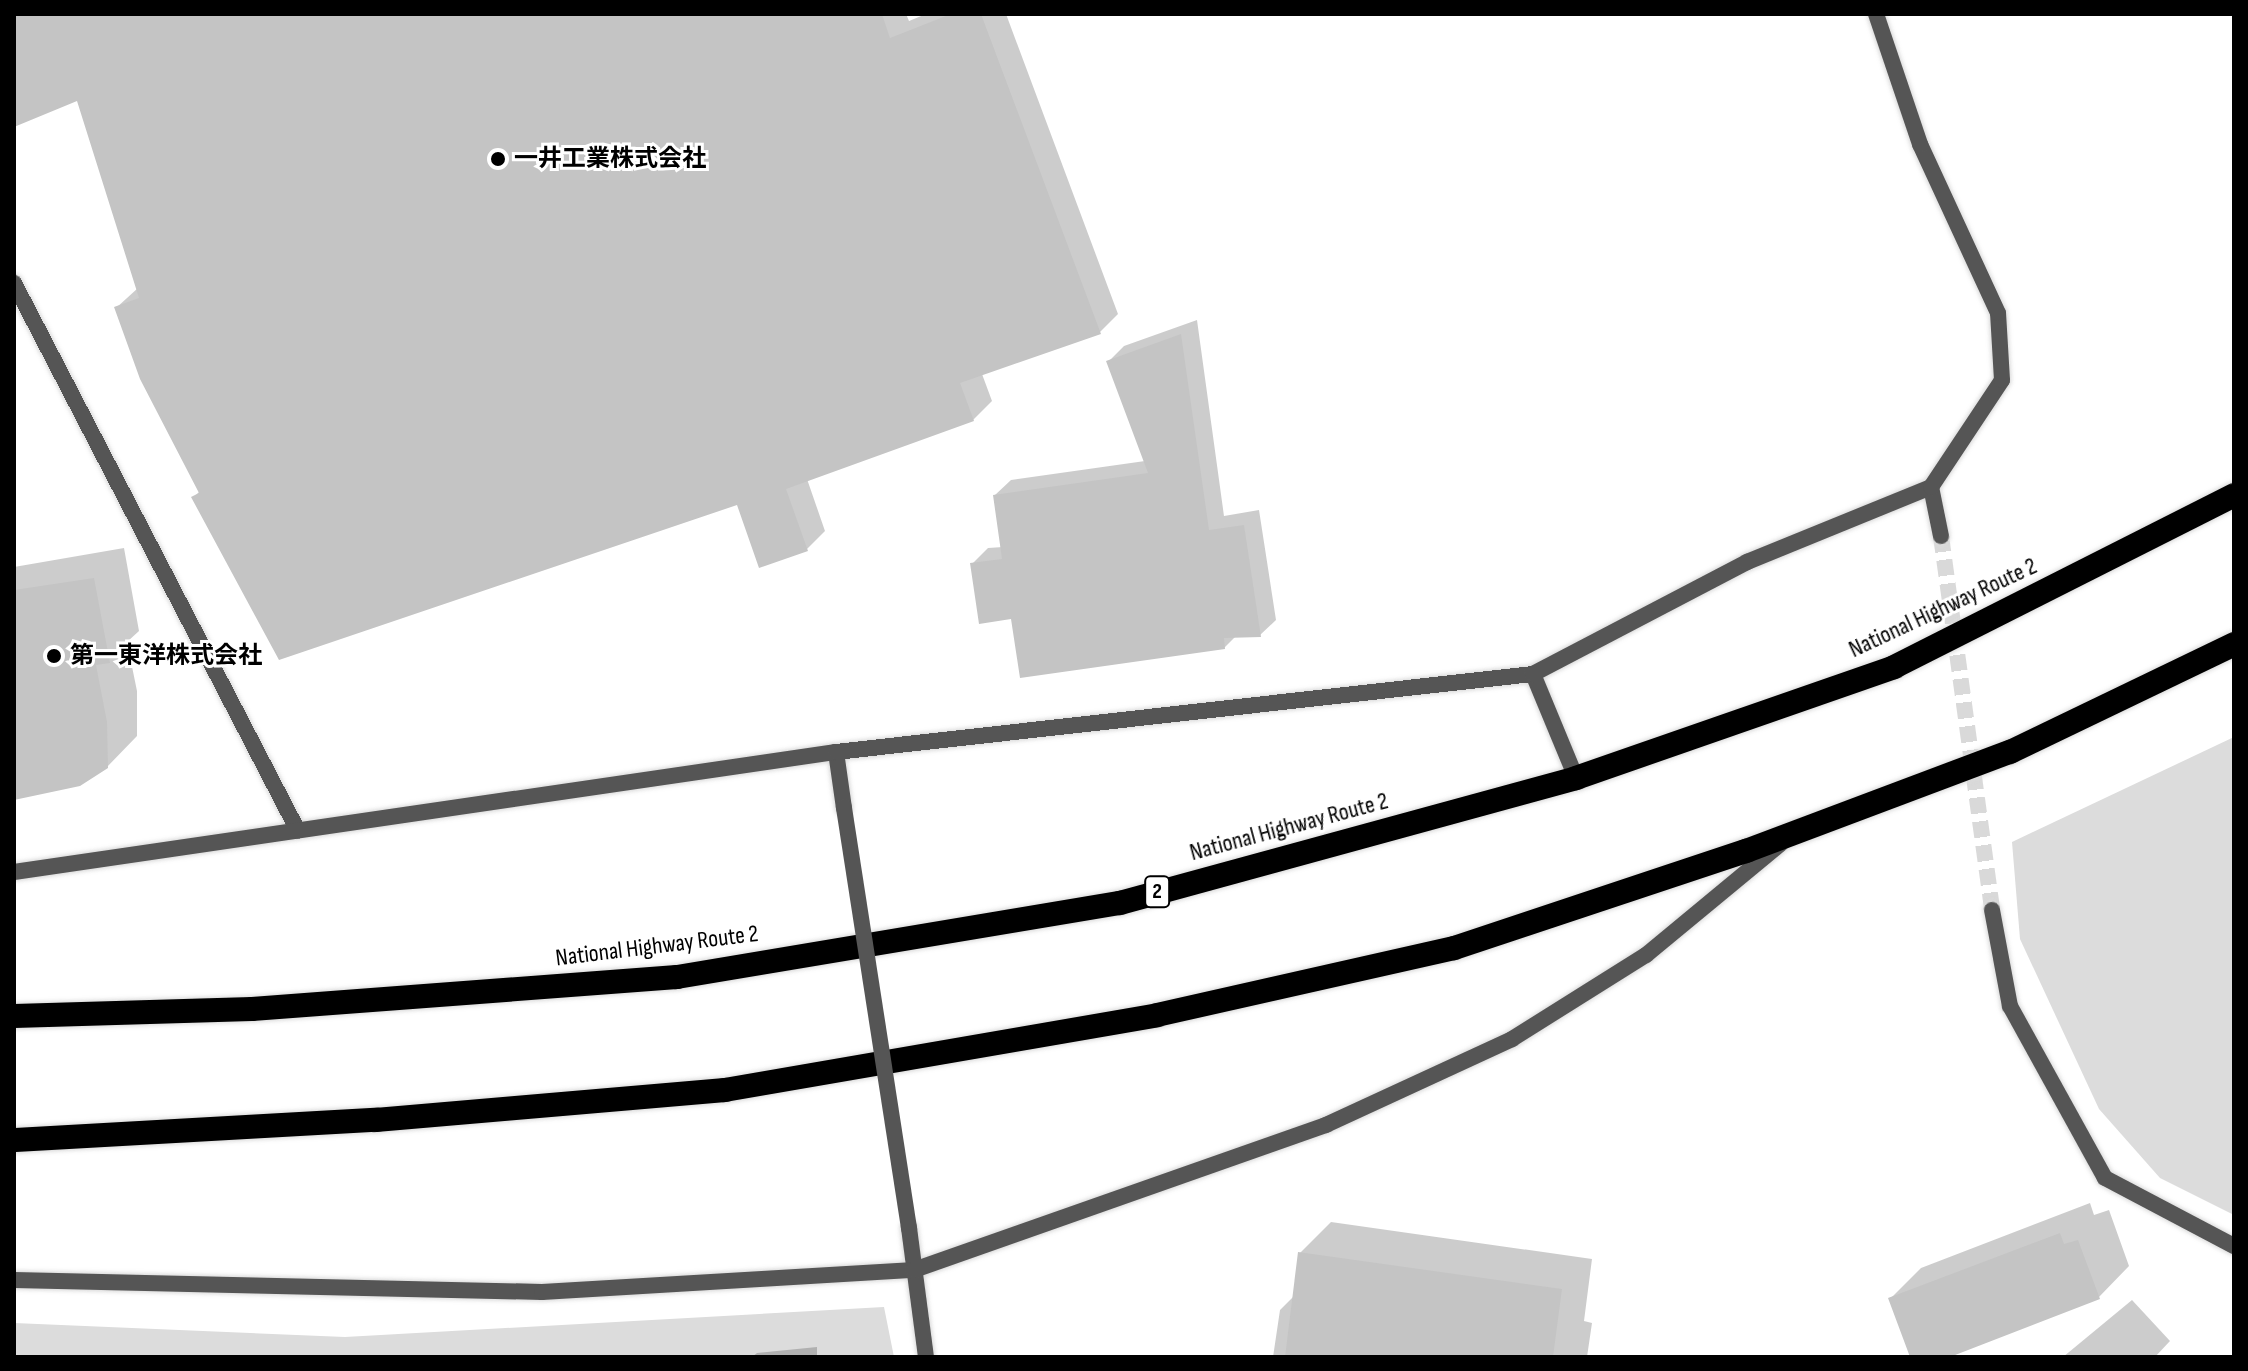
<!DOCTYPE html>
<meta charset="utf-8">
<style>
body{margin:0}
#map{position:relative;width:2248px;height:1371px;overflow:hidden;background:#fff;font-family:"Sofia Sans Condensed","Noto Sans JP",sans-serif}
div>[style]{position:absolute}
.green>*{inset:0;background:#dcdcdc}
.shadow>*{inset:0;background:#0003}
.building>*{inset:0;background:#c4c4c4}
.street-tunnel>*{height:16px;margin-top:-8px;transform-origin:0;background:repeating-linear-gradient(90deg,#d9d9d9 0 16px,transparent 0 24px)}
.roads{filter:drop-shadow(0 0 2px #dbdbdb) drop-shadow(0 0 2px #dbdbdb)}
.street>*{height:16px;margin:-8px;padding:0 8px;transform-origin:8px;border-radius:8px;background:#555}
.highway>*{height:24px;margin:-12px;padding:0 12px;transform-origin:12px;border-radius:12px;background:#000}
.street-bridge>*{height:16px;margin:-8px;padding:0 8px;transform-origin:8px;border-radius:8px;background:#555}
.dots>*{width:22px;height:22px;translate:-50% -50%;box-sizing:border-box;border:4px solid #fff;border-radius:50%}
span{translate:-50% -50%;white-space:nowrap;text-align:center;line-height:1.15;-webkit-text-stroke:6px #fff;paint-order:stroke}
.shield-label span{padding:2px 6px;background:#fff;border:2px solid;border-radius:6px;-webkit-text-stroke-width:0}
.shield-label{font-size:22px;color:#000;font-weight:700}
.poi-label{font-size:24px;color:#000;font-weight:700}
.left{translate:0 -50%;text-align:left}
.street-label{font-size:24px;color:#000}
.frame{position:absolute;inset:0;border:16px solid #000;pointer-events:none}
</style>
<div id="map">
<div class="green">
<div style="clip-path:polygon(2234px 737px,2234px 1215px,2160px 1178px,2099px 1109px,2020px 939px,2012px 842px)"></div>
<div style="clip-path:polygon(884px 1307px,894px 1357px,14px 1357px,14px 1323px,345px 1337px)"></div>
</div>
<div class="shadow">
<div style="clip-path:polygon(14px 14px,906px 14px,909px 21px,926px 14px,1006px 14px,1118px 314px,1100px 332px,982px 374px,992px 401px,973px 420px,807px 479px,825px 531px,807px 549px,738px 502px,194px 497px,200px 491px,116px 308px,138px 288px,78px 99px)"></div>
<div style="clip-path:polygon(1197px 320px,1224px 516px,1259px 510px,1276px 620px,1260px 635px,1236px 636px,1224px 648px,1013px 616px,972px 564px,988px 548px,1003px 547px,995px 495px,1011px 480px,1145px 461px,1109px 361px,1124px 346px)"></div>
<div style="clip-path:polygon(124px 548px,139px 631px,127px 642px,137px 691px,137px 736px,107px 767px,14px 798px,14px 567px)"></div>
<div style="clip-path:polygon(2090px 1203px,2094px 1215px,2109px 1210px,2129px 1266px,2099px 1297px,1944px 1357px,1912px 1357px,1891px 1298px,1921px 1268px)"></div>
<div style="clip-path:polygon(1331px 1222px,1592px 1259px,1584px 1321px,1592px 1323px,1587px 1357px,1273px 1357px,1280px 1310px,1295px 1295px,1300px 1253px)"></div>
<div style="clip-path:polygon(2132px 1300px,2170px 1341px,2155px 1357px,2063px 1357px)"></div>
<div style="clip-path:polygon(817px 1347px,817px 1357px,752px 1357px,757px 1353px)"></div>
</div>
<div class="building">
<div style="clip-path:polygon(14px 14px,882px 14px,890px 38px,951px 14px,981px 14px,1101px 334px,960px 383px,974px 421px,786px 489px,808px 551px,759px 568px,737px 505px,279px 660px,191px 497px,199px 493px,140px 379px,114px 307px,139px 298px,77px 101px,14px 127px)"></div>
<div style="clip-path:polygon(1181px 334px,1209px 530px,1244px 525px,1261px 637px,1224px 638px,1225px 649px,1020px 678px,1011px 619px,979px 624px,970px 563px,1002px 559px,993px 495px,1148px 473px,1106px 361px)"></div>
<div style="clip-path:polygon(94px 578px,110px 663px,96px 665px,107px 722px,108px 768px,80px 786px,14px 800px,14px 590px)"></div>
<div style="clip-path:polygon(2060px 1233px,2064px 1244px,2078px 1240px,2100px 1299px,1950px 1357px,1910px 1357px,1888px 1298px)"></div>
<div style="clip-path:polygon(1298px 1252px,1562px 1289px,1553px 1357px,1285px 1357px)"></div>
</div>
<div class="street-tunnel">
<div style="left:1941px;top:536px;width:377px;rotate:82.2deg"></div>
</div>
<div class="roads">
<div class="street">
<div style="left:14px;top:283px;width:617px;rotate:62.6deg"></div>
<div style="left:1931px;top:487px;width:50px;rotate:78.5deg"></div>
<div style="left:1533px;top:674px;width:113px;rotate:67.5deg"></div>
<div style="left:836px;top:752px;width:57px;rotate:81.9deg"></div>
<div style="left:14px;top:872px;width:831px;rotate:-8.31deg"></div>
<div style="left:836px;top:752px;width:701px;rotate:-6.39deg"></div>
<div style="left:1533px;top:674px;width:242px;rotate:-27.6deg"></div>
<div style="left:1747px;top:562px;width:199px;rotate:-22.2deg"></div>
<div style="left:1931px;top:487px;width:128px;rotate:-56.4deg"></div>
<div style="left:2002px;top:380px;width:67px;rotate:-93.4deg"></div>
<div style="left:1998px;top:313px;width:186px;rotate:-114.8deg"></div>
<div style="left:1920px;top:144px;width:137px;rotate:-108.7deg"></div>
<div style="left:1992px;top:910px;width:98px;rotate:79.4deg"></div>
<div style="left:2010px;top:1006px;width:196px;rotate:61.1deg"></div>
<div style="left:2105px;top:1178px;width:146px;rotate:27.8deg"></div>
<div style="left:909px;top:1228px;width:130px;rotate:82.5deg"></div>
<div style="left:14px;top:1280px;width:528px;rotate:1.3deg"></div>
<div style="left:542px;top:1292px;width:373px;rotate:-3.4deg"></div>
<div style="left:914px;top:1270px;width:437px;rotate:-19.4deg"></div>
<div style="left:1326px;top:1125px;width:205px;rotate:-24.8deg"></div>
<div style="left:1512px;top:1039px;width:158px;rotate:-32.1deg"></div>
<div style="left:1646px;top:955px;width:174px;rotate:-39.6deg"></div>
</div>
<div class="highway">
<div style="left:14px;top:1016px;width:238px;rotate:-1.7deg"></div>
<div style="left:252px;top:1009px;width:426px;rotate:-4.3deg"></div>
<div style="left:677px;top:977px;width:449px;rotate:-9.5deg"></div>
<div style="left:1120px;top:903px;width:473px;rotate:-15.3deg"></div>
<div style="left:1576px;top:778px;width:337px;rotate:-19.2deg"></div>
<div style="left:1894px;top:667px;width:381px;rotate:-26.8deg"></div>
<div style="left:14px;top:1140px;width:363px;rotate:-3.2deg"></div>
<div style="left:376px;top:1120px;width:350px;rotate:-4.9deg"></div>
<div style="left:725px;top:1090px;width:438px;rotate:-9.8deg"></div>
<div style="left:1157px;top:1015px;width:304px;rotate:-12.7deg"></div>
<div style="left:1454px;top:948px;width:308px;rotate:-18.4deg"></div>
<div style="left:1746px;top:851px;width:282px;rotate:-20.6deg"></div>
<div style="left:2010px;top:752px;width:249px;rotate:-25.7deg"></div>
</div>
</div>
<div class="street-bridge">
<div style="left:844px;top:808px;width:425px;rotate:81.2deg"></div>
</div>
<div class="dots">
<div style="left:498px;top:159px;background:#000"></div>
<div style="left:54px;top:656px;background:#000"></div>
</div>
<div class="shield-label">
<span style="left:1157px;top:892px">2</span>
</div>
<div class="poi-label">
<span class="left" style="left:514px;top:159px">一井工業株式会社</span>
<span class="left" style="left:70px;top:656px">第一東洋株式会社</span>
</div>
<div class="street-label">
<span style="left:1943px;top:608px;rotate:-25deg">National Highway Route 2</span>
<span style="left:1289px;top:827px;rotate:-15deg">National Highway Route 2</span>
<span style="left:657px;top:946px;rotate:-7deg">National Highway Route 2</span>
</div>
<div class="frame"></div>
</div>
